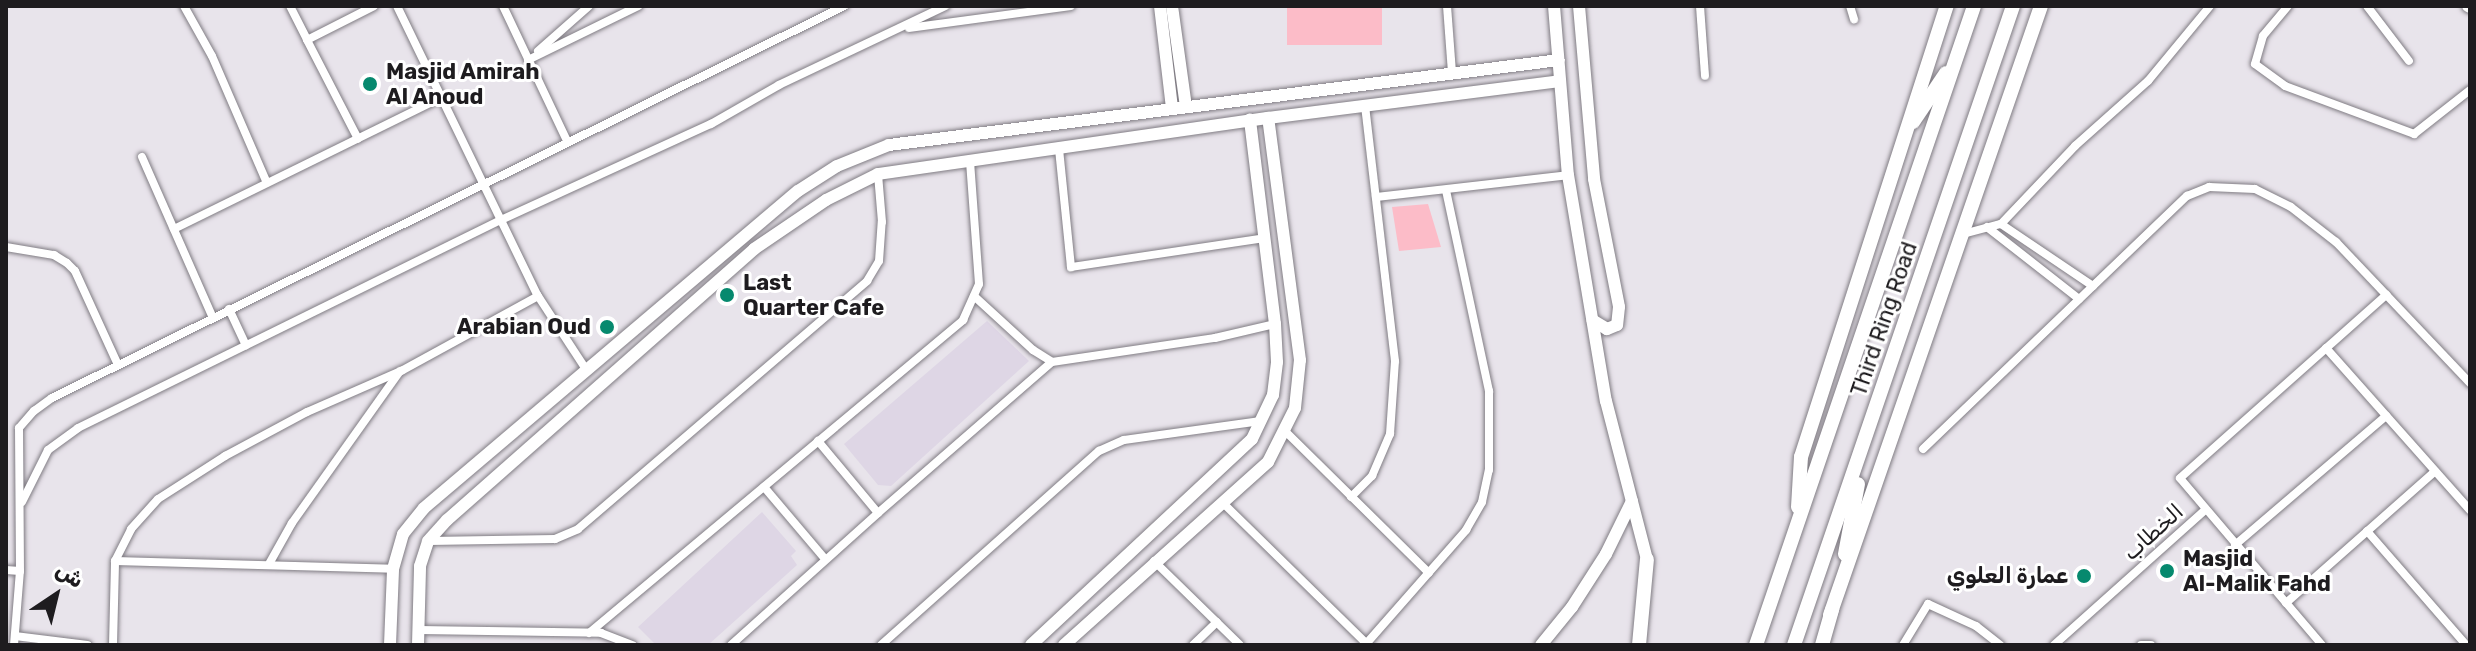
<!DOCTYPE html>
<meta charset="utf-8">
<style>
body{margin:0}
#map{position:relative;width:2476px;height:651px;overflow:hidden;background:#e8e4eb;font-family:Rubik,Vazirmatn,sans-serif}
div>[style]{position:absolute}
.built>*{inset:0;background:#ded6e5}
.green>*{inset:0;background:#fcbcc8;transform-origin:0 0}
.roads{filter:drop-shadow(0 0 2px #807c83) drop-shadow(0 0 2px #807c83)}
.street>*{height:8px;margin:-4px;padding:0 4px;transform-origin:4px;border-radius:4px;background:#fff}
.secondary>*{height:12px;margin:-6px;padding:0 6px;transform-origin:6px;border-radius:6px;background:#fff}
.highway>*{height:14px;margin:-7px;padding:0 7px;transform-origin:7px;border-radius:7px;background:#fff}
.dots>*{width:22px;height:22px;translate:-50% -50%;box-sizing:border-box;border:4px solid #fff;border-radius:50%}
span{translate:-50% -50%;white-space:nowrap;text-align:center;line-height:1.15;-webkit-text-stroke:6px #fff;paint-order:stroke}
.poi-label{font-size:22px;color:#1e1c1f;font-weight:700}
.left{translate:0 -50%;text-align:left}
.right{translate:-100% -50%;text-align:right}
.street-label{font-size:22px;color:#1e1c1f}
.frame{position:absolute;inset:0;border:8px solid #1e1c1f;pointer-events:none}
.north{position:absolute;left:16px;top:555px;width:80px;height:80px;-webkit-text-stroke:6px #fff;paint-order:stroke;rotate:35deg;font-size:22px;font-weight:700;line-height:32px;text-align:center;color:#1e1c1f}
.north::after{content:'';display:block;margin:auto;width:28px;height:36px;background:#1e1c1f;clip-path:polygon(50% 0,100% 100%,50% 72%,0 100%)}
</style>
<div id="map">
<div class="built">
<div style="clip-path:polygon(987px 321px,1029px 361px,891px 486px,878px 485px,844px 444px)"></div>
<div style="clip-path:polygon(762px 512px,796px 551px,791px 556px,797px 565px,708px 645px,656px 645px,638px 627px)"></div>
</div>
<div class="green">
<div style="left:1287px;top:6px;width:95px;height:39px"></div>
<div style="clip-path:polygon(1428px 204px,1441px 247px,1399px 251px,1392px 207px)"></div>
</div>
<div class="roads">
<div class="street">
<div style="left:184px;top:6px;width:57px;rotate:60.8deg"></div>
<div style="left:212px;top:56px;width:138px;rotate:66.6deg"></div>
<div style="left:290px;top:6px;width:38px;rotate:63deg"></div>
<div style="left:307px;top:40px;width:75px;rotate:-26.9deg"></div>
<div style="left:397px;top:6px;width:322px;rotate:64.1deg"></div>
<div style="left:538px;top:296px;width:90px;rotate:56.8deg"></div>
<div style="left:503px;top:6px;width:149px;rotate:64.6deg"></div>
<div style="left:1447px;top:6px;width:67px;rotate:85.7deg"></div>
<div style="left:1700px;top:6px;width:70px;rotate:85.9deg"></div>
<div style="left:1850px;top:6px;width:14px;rotate:73deg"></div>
<div style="left:2288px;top:6px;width:39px;rotate:130deg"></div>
<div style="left:2263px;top:36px;width:29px;rotate:106deg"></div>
<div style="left:2255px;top:64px;width:37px;rotate:36deg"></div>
<div style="left:2285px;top:86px;width:138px;rotate:20.4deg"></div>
<div style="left:2414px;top:134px;width:71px;rotate:-38.2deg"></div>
<div style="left:2367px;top:6px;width:69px;rotate:52.6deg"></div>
<div style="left:909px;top:28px;width:163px;rotate:-7.7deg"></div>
<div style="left:307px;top:40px;width:111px;rotate:62.7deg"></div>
<div style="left:538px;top:51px;width:68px;rotate:-41.4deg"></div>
<div style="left:528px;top:60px;width:123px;rotate:-26.1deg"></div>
<div style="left:1059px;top:149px;width:119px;rotate:84.2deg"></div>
<div style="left:1071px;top:267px;width:195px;rotate:-8.5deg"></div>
<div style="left:142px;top:157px;width:176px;rotate:66.2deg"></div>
<div style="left:1376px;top:197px;width:193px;rotate:-6.5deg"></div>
<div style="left:2001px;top:224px;width:111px;rotate:34deg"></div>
<div style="left:1987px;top:227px;width:117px;rotate:38deg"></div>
<div style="left:174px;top:229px;width:299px;rotate:-26.2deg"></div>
<div style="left:1963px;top:234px;width:39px;rotate:-15deg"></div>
<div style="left:2001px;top:224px;width:108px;rotate:-46.5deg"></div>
<div style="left:2075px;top:146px;width:98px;rotate:-41.7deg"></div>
<div style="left:2148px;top:81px;width:97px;rotate:-50.4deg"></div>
<div style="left:6px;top:247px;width:49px;rotate:9.5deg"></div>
<div style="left:54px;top:255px;width:15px;rotate:32deg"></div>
<div style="left:67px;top:263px;width:11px;rotate:45deg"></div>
<div style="left:75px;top:271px;width:103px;rotate:65.4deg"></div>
<div style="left:974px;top:296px;width:80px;rotate:42.5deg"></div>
<div style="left:1033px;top:350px;width:22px;rotate:32deg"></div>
<div style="left:229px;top:309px;width:40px;rotate:65deg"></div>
<div style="left:2326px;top:348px;width:217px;rotate:48.4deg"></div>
<div style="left:1285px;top:431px;width:202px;rotate:44.6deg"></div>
<div style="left:1923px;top:449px;width:366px;rotate:-43.8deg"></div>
<div style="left:2187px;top:196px;width:24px;rotate:-22deg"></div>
<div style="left:2209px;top:187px;width:46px;rotate:2.5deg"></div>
<div style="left:2255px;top:189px;width:40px;rotate:26.6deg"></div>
<div style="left:2291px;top:207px;width:57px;rotate:37.9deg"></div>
<div style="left:2336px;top:242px;width:195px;rotate:46.5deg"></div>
<div style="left:764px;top:487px;width:94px;rotate:49.7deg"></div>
<div style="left:1351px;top:497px;width:30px;rotate:-45deg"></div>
<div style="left:1372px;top:476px;width:46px;rotate:-66.8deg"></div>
<div style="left:1390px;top:434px;width:73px;rotate:-86.1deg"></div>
<div style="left:1395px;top:361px;width:257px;rotate:-96.7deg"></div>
<div style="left:22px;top:502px;width:58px;rotate:-63.4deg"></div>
<div style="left:48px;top:450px;width:37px;rotate:-36deg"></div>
<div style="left:78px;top:428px;width:471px;rotate:-26.2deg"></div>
<div style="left:501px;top:220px;width:231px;rotate:-24.6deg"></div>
<div style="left:711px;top:124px;width:78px;rotate:-29.8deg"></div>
<div style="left:779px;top:85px;width:184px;rotate:-25.4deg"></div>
<div style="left:1224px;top:504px;width:202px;rotate:44.4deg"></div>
<div style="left:878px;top:513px;width:230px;rotate:-41deg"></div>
<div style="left:1052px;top:362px;width:165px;rotate:-8.4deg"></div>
<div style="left:1215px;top:338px;width:62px;rotate:-13.1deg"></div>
<div style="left:2367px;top:531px;width:151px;rotate:49deg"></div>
<div style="left:429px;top:541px;width:126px;rotate:-0.9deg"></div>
<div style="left:555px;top:539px;width:25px;rotate:-23deg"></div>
<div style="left:578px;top:529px;width:381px;rotate:-40.6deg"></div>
<div style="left:867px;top:281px;width:23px;rotate:-59deg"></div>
<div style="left:879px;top:261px;width:39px;rotate:-86deg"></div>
<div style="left:882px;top:222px;width:48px;rotate:-94.8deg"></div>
<div style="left:2235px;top:545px;width:199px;rotate:-40.5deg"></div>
<div style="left:115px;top:561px;width:278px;rotate:1.6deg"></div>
<div style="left:1154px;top:561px;width:120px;rotate:44.3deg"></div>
<div style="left:269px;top:564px;width:47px;rotate:-60.7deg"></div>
<div style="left:292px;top:523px;width:186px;rotate:-54.6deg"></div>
<div style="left:6px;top:570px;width:14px;rotate:4deg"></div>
<div style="left:2286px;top:603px;width:199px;rotate:-41.5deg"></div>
<div style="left:419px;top:630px;width:182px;rotate:0.9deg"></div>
<div style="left:601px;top:633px;width:34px;rotate:21deg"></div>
<div style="left:589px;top:633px;width:488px;rotate:-39.9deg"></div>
<div style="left:963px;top:320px;width:39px;rotate:-66deg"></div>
<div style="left:979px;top:284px;width:123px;rotate:-94.2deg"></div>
<div style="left:15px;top:636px;width:73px;rotate:7.1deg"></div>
<div style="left:1366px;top:644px;width:152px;rotate:-48.7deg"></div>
<div style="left:1466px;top:530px;width:32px;rotate:-60deg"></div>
<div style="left:1482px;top:502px;width:33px;rotate:-78deg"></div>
<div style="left:1489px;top:470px;width:79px;rotate:-90deg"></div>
<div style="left:1489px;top:391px;width:205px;rotate:-102.1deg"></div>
<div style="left:14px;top:645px;width:74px;rotate:-85.4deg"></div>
<div style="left:20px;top:571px;width:143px;rotate:-90.4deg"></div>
<div style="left:19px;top:428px;width:23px;rotate:-49deg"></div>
<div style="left:34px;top:411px;width:22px;rotate:-36deg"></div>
<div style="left:52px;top:398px;width:884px;rotate:-26.33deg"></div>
<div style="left:113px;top:645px;width:84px;rotate:-88.6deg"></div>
<div style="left:115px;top:561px;width:36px;rotate:-63deg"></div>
<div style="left:131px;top:529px;width:40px;rotate:-48deg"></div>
<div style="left:158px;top:499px;width:80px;rotate:-32.7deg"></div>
<div style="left:225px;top:456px;width:93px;rotate:-28.2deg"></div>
<div style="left:307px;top:412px;width:103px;rotate:-23.6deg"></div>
<div style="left:401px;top:371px;width:156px;rotate:-28.7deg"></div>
<div style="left:731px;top:645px;width:198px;rotate:-41.9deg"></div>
<div style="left:878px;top:513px;width:94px;rotate:-129.8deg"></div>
<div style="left:881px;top:645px;width:292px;rotate:-41.7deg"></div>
<div style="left:1099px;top:451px;width:27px;rotate:-24deg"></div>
<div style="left:1124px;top:440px;width:138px;rotate:-7.9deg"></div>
<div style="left:1193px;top:645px;width:33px;rotate:-44deg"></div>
<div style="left:1903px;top:645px;width:48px;rotate:-58.6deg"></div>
<div style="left:1928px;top:604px;width:53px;rotate:24.6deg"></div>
<div style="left:1976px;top:626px;width:31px;rotate:38deg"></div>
<div style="left:2054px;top:645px;width:203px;rotate:-41.8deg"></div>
<div style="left:2141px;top:645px;width:10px"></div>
<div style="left:2322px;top:645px;width:219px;rotate:-130.4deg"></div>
<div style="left:2180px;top:478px;width:276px;rotate:-41.6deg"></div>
</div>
<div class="secondary">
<div style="left:1160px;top:6px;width:103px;rotate:83.3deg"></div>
<div style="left:1172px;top:6px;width:102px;rotate:82.1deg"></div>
<div style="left:1554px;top:6px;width:170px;rotate:85.3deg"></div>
<div style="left:1568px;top:175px;width:229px;rotate:80.5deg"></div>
<div style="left:1606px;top:401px;width:163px;rotate:75.5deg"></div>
<div style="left:1579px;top:6px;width:174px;rotate:85deg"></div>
<div style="left:1594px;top:179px;width:130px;rotate:78.9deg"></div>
<div style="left:1619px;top:307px;width:18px;rotate:96deg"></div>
<div style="left:1617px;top:325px;width:11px;rotate:158deg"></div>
<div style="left:1607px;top:329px;width:17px;rotate:-149deg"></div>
<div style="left:2468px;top:6px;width:2px;rotate:27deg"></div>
<div style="left:390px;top:645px;width:76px;rotate:-87.7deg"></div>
<div style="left:393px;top:569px;width:36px;rotate:-74deg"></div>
<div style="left:403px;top:534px;width:33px;rotate:-51deg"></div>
<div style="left:424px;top:508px;width:490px;rotate:-40.3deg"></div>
<div style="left:798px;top:191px;width:46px;rotate:-32.7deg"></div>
<div style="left:837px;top:166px;width:56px;rotate:-22deg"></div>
<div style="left:889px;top:145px;width:675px;rotate:-7.23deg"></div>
<div style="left:418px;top:645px;width:79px;rotate:-88.5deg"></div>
<div style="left:420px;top:566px;width:26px;rotate:-72deg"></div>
<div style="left:428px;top:541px;width:28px;rotate:-48deg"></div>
<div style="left:447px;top:520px;width:409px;rotate:-41.4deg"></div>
<div style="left:754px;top:249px;width:87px;rotate:-34.2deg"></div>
<div style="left:826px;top:200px;width:58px;rotate:-26.6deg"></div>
<div style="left:878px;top:174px;width:394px;rotate:-8.2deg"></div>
<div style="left:1268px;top:118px;width:294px;rotate:-7.2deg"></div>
<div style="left:1031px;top:645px;width:302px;rotate:-43deg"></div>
<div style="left:1252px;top:439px;width:49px;rotate:-64.5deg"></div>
<div style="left:1273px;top:395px;width:33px;rotate:-83deg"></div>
<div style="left:1277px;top:362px;width:38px;rotate:-93deg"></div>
<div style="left:1275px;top:324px;width:206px;rotate:-97deg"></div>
<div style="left:1064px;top:645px;width:274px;rotate:-41.9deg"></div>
<div style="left:1268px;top:462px;width:60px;rotate:-63.4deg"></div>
<div style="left:1295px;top:408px;width:48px;rotate:-84.1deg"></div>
<div style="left:1300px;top:360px;width:244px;rotate:-97.5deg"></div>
<div style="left:1541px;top:645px;width:49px;rotate:-50.8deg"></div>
<div style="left:1572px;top:607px;width:63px;rotate:-57.3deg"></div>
<div style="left:1606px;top:554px;width:59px;rotate:-63.9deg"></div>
</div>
<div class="highway">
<div style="left:1913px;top:122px;width:59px;rotate:-56deg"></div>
<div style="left:1798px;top:507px;width:50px;rotate:-86.6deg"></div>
<div style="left:1801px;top:457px;width:474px;rotate:-72.1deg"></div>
<div style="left:1845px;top:554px;width:71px;rotate:-79.5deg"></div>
<div style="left:1830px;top:615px;width:645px;rotate:-70.89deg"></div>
<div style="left:1639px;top:645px;width:86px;rotate:-84.7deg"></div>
<div style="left:1756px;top:645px;width:675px;rotate:-71.16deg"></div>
<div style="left:1794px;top:645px;width:675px;rotate:-71.08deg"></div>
<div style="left:1822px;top:645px;width:37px;rotate:-74deg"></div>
</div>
</div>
<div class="dots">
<div style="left:370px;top:84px;background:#06896e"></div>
<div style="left:727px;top:295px;background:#06896e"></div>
<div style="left:607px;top:327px;background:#06896e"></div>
<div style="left:2167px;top:571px;background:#06896e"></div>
<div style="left:2084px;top:576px;background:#06896e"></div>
</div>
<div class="poi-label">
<span class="left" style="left:386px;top:84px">Masjid Amirah<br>Al Anoud</span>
<span class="left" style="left:743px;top:295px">Last<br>Quarter Cafe</span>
<span class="right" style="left:591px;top:327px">Arabian Oud</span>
<span class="left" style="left:2183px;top:571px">Masjid<br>Al-Malik Fahd</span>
<span class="right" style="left:2068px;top:576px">عمارة العلوي</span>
</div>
<div class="street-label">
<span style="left:1884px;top:319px;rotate:-71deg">Third Ring Road</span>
<span style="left:2153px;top:532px;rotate:-42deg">الخطاب</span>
</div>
<div class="frame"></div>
<div class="north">ش</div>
</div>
